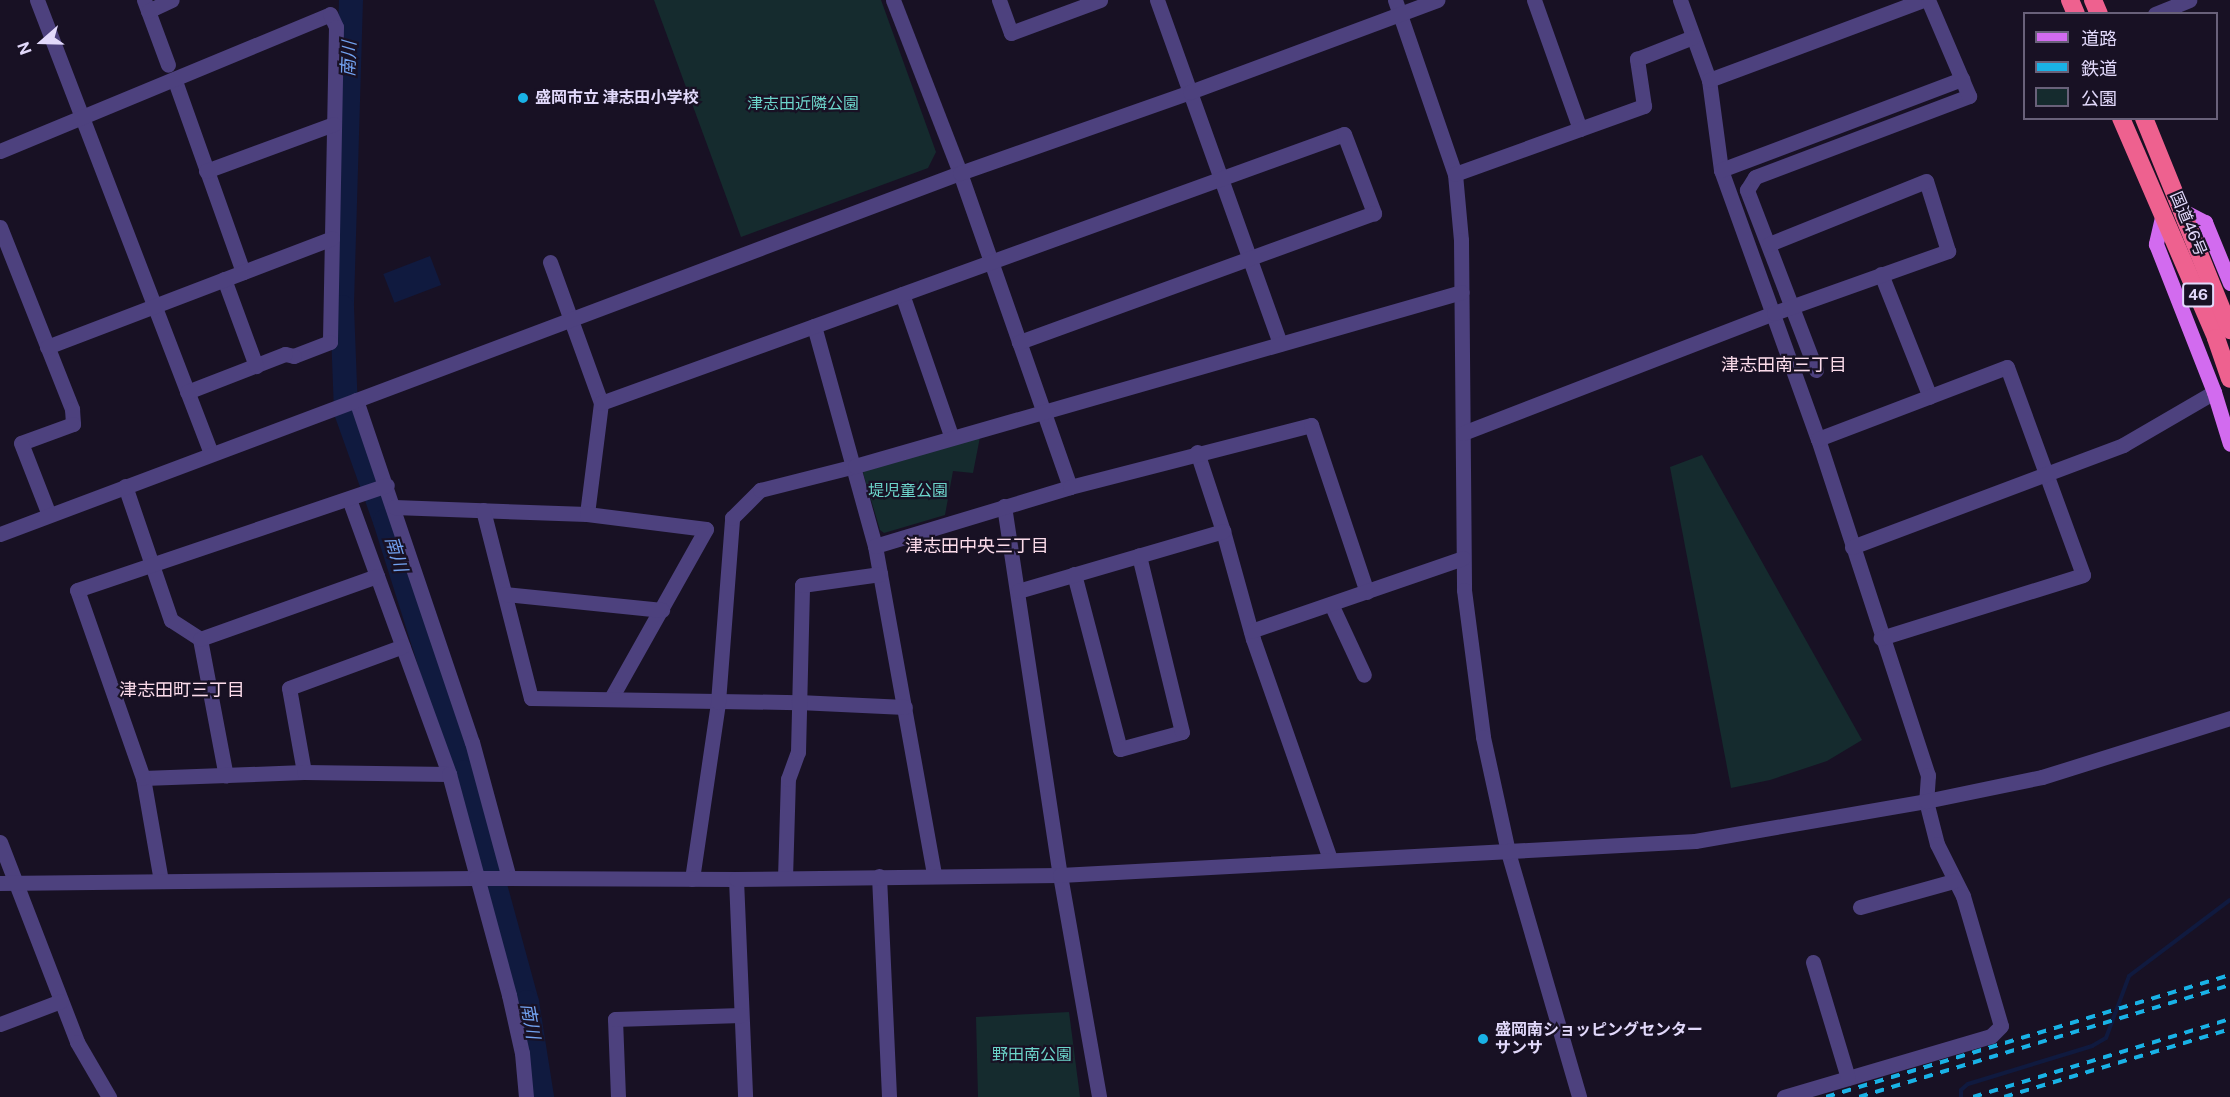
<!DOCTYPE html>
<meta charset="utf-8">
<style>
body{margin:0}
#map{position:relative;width:2230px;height:1097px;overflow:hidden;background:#181124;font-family:"Public Sans","Noto Sans JP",sans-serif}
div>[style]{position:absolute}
.green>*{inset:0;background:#152b2e}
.water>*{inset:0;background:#101a3f;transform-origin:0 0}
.stream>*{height:4px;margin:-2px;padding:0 2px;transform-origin:2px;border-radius:2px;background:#101a3f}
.river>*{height:24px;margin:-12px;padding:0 12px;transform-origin:12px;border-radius:12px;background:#101a3f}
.minor>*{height:15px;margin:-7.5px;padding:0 7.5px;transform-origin:7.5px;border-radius:7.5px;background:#4d417e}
.major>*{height:15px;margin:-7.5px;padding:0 7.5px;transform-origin:7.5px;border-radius:7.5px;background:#d26bef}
.highway>*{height:18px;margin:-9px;padding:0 9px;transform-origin:9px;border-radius:9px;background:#ee618f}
.rail>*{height:4px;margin-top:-2px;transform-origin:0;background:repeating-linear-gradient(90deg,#19b2e6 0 9px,transparent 0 17px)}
.dots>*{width:16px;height:16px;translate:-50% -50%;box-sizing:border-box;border:3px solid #181124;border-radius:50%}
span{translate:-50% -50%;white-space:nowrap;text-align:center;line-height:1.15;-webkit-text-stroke:4.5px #181124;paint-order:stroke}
.shield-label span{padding:2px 4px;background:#181124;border:2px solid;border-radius:4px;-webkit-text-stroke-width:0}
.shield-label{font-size:15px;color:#e2d9fb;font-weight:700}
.poi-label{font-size:16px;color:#e2d9fb;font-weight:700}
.left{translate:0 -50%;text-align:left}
.park-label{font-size:16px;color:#6cd4ca}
.street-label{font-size:16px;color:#e2d9fb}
.water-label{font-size:18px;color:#72a2f0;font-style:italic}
.neighbourhood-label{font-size:18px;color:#fbdbea}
.legend{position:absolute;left:2023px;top:12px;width:195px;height:108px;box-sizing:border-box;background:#181124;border:2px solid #69617a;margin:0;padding:8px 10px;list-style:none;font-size:18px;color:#e2d9fb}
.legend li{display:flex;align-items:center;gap:12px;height:30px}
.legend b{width:30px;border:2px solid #69617a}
.north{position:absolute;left:12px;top:12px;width:60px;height:60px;-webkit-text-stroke:4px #181124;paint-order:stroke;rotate:250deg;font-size:16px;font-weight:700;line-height:24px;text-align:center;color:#e2d9fb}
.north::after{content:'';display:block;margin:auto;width:21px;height:27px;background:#e2d9fb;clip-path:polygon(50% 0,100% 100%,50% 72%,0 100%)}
</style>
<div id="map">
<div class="green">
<div style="clip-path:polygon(654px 0,881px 0,936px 152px,928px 168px,741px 237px)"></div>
<div style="clip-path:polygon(980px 437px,973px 473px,953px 471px,945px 515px,884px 533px,880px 530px,863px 473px,866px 468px)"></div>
<div style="clip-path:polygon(1702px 455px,1862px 740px,1827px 761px,1770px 780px,1731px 788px,1670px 467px)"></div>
<div style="clip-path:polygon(1069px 1012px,1080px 1097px,978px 1097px,976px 1017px)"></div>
</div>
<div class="water">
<div style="left:430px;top:256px;width:31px;height:50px;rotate:69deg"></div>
</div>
<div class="stream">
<div style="left:1961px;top:1097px;width:7px;rotate:-90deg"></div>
<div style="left:1961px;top:1090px;width:9px;rotate:-41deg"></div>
<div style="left:1968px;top:1084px;width:130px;rotate:-17deg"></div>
<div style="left:2092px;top:1046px;width:16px;rotate:-30deg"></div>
<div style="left:2106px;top:1038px;width:66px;rotate:-69.6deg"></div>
<div style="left:2129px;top:976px;width:126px;rotate:-37deg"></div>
</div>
<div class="river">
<div style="left:351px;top:0;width:307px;rotate:91.7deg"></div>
<div style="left:342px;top:307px;width:105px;rotate:87.8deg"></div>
<div style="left:346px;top:412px;width:116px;rotate:70.3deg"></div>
<div style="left:385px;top:521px;width:263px;rotate:72.5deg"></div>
<div style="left:464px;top:772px;width:238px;rotate:74.7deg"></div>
<div style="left:527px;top:1002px;width:96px;rotate:81deg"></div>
</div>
<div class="minor">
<div style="left:37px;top:0;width:486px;rotate:69deg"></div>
<div style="left:144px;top:0;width:69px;rotate:69.7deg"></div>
<div style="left:893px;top:0;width:186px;rotate:68.8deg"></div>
<div style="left:960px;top:173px;width:333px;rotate:70.7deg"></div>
<div style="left:999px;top:0;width:35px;rotate:70deg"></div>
<div style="left:1011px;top:33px;width:95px;rotate:-20.3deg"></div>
<div style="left:1157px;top:0;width:365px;rotate:70.3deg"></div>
<div style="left:1395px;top:0;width:184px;rotate:71deg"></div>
<div style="left:1455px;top:174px;width:66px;rotate:84.8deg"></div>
<div style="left:1461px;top:240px;width:350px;rotate:89.5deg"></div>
<div style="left:1464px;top:590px;width:148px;rotate:82.6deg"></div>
<div style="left:1483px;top:737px;width:118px;rotate:77.7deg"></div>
<div style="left:1508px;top:852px;width:255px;rotate:73.8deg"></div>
<div style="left:1534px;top:0;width:137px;rotate:70.4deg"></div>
<div style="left:1680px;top:0;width:85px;rotate:70.1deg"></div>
<div style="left:1709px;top:80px;width:91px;rotate:82.4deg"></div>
<div style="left:1721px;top:170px;width:286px;rotate:70.2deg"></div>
<div style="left:1818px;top:439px;width:354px;rotate:71.9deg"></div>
<div style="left:1928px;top:775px;width:26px;rotate:94deg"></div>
<div style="left:1926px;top:801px;width:44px;rotate:75.7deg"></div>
<div style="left:1937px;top:844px;width:58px;rotate:63.4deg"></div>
<div style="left:1963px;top:896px;width:135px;rotate:73.7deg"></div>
<div style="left:2001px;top:1026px;width:14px;rotate:135deg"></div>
<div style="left:1991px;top:1036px;width:216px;rotate:163.6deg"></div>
<div style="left:148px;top:11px;width:26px;rotate:-25deg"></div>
<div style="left:2155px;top:14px;width:37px;rotate:-22deg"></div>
<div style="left:1709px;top:80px;width:228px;rotate:-20.5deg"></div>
<div style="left:175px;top:81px;width:203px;rotate:70.4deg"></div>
<div style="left:0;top:151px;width:357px;rotate:-22.5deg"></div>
<div style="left:330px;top:14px;width:14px;rotate:65deg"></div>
<div style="left:336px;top:27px;width:315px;rotate:91.1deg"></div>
<div style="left:330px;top:342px;width:39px;rotate:159deg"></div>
<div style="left:294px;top:356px;width:9px;rotate:-167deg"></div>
<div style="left:285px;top:354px;width:105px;rotate:158.8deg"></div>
<div style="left:1721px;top:170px;width:258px;rotate:-20.7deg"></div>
<div style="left:206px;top:171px;width:136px;rotate:-20.2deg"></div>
<div style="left:1455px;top:174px;width:201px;rotate:-19.8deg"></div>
<div style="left:1644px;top:106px;width:48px;rotate:-98.5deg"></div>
<div style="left:1637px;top:59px;width:60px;rotate:-21.4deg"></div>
<div style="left:0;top:227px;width:196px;rotate:68.4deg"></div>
<div style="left:72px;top:409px;width:15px;rotate:86deg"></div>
<div style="left:73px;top:424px;width:55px;rotate:159.9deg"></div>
<div style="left:21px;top:443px;width:77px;rotate:68.7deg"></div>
<div style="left:550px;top:262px;width:150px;rotate:70.1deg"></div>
<div style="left:601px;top:403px;width:112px;rotate:97.2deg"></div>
<div style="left:1881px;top:274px;width:132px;rotate:68.3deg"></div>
<div style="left:224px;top:279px;width:93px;rotate:69.8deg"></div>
<div style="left:902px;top:294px;width:152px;rotate:70.9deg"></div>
<div style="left:814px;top:326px;width:228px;rotate:74.5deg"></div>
<div style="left:875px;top:546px;width:334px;rotate:79.8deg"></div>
<div style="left:47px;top:347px;width:305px;rotate:-20.9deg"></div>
<div style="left:1816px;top:370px;width:193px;rotate:-111deg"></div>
<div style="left:1747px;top:190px;width:15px;rotate:-58deg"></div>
<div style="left:1755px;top:177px;width:229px;rotate:-20.7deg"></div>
<div style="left:1969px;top:96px;width:104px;rotate:-113.1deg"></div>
<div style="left:356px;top:400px;width:361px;rotate:71.3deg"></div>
<div style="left:472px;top:742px;width:141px;rotate:74.8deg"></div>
<div style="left:601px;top:403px;width:790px;rotate:-19.9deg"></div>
<div style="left:1344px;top:134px;width:85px;rotate:69.2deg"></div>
<div style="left:1374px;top:213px;width:378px;rotate:160deg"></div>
<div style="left:1463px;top:433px;width:333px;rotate:-21.1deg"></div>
<div style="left:1774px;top:313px;width:185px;rotate:-19.6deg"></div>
<div style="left:1948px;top:251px;width:73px;rotate:-107.4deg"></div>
<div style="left:1926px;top:181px;width:169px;rotate:158.1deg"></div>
<div style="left:1818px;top:439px;width:202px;rotate:-20.9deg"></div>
<div style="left:2007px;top:367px;width:221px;rotate:69.9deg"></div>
<div style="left:2083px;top:575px;width:212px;rotate:162.7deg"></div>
<div style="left:1197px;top:452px;width:83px;rotate:71.8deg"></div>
<div style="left:1223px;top:531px;width:112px;rotate:74.5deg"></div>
<div style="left:1253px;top:639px;width:233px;rotate:70.7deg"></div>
<div style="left:125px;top:486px;width:142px;rotate:71.1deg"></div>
<div style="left:171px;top:620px;width:35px;rotate:33deg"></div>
<div style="left:200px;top:639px;width:139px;rotate:79.3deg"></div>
<div style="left:349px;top:499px;width:293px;rotate:70deg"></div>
<div style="left:1004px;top:506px;width:373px;rotate:81.4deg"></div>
<div style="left:1060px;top:875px;width:225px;rotate:80deg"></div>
<div style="left:394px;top:507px;width:193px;rotate:2.1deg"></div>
<div style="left:587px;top:514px;width:120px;rotate:7.2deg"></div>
<div style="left:706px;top:529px;width:194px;rotate:119.3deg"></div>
<div style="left:483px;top:510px;width:194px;rotate:75.7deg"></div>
<div style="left:531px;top:698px;width:267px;rotate:0.9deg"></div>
<div style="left:798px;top:702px;width:107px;rotate:2.7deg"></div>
<div style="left:0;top:534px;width:1026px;rotate:-20.61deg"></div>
<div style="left:960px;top:173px;width:244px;rotate:-19.4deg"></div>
<div style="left:1190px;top:92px;width:264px;rotate:-20.4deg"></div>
<div style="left:875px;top:546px;width:204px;rotate:-16.8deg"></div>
<div style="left:1070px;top:487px;width:249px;rotate:-14.4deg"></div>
<div style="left:1311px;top:425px;width:176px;rotate:71.5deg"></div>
<div style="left:1852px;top:547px;width:290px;rotate:-20.6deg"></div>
<div style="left:2123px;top:445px;width:105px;rotate:-30.2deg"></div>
<div style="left:1074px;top:574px;width:181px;rotate:75.3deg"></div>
<div style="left:1120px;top:749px;width:64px;rotate:-15.3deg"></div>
<div style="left:1182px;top:732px;width:182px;rotate:-103.7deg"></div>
<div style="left:1018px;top:591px;width:214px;rotate:-16.3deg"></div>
<div style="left:505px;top:594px;width:158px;rotate:5.8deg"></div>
<div style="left:1331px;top:604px;width:78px;rotate:65.1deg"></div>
<div style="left:1251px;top:631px;width:224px;rotate:-19deg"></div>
<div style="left:200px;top:639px;width:188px;rotate:-19.6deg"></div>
<div style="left:304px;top:772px;width:85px;rotate:-100.1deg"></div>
<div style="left:289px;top:688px;width:121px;rotate:-20.2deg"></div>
<div style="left:143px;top:778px;width:161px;rotate:-2.1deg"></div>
<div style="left:304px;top:772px;width:145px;rotate:0.8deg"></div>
<div style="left:449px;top:774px;width:229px;rotate:74.8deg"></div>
<div style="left:509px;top:995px;width:59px;rotate:77.4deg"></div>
<div style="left:522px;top:1053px;width:44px;rotate:84.8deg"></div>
<div style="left:0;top:842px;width:214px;rotate:68.9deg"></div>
<div style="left:77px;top:1042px;width:64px;rotate:59.8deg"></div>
<div style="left:879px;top:876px;width:221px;rotate:87.4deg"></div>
<div style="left:785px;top:878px;width:99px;rotate:-88.3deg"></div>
<div style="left:788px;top:779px;width:29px;rotate:-70deg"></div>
<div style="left:798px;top:752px;width:167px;rotate:-88.6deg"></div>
<div style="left:802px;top:585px;width:79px;rotate:-8deg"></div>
<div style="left:692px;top:879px;width:179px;rotate:-81.6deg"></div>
<div style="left:718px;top:702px;width:185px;rotate:-85.6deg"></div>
<div style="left:732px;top:518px;width:40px;rotate:-45deg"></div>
<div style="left:760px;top:490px;width:98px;rotate:-14.2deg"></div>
<div style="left:855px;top:466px;width:631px;rotate:-16deg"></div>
<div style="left:736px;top:879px;width:218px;rotate:87.6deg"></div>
<div style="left:161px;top:881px;width:105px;rotate:-99.9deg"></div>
<div style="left:143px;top:778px;width:199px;rotate:-109.3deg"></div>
<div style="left:77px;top:590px;width:327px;rotate:-18.7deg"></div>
<div style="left:0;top:883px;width:475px;rotate:-0.6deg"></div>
<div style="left:475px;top:878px;width:261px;rotate:0.2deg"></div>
<div style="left:736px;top:879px;width:324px;rotate:-0.7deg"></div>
<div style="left:1060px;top:875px;width:636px;rotate:-3.06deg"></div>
<div style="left:1695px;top:841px;width:234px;rotate:-9.8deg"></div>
<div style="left:1926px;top:801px;width:118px;rotate:-11.7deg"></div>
<div style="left:2042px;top:777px;width:197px;rotate:-17.4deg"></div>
<div style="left:1860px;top:907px;width:98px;rotate:-15.5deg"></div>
<div style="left:1813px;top:962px;width:121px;rotate:73.2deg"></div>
<div style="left:0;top:1024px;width:65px;rotate:-20.7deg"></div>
<div style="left:618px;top:1097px;width:78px;rotate:-92.2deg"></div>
<div style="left:615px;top:1019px;width:126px;rotate:-1.8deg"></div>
</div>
<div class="major">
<div style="left:2183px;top:211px;width:25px;rotate:27deg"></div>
<div style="left:2205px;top:222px;width:66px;rotate:67.7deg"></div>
<div style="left:2163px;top:213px;width:32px;rotate:103deg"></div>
<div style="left:2156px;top:244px;width:159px;rotate:68.6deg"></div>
<div style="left:2214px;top:392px;width:54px;rotate:72.9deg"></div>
</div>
<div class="highway">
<div style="left:2070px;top:0;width:15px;rotate:67deg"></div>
<div style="left:2093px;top:0;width:15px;rotate:67deg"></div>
<div style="left:2121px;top:118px;width:240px;rotate:66.6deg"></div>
<div style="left:2216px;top:338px;width:43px;rotate:71.1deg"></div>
<div style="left:2144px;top:118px;width:229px;rotate:67.9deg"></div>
</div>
<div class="rail">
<div style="left:1826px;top:1097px;width:422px;rotate:-16.8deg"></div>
<div style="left:1859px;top:1097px;width:388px;rotate:-16.8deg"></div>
<div style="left:1973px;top:1097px;width:269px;rotate:-16.9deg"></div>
<div style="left:2004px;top:1097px;width:236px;rotate:-16.7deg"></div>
</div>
<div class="dots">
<div style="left:523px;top:98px;background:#19b2e6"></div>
<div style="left:1483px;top:1039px;background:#19b2e6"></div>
</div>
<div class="shield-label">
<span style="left:2198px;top:295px">46</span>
</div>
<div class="poi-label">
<span class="left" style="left:535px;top:98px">盛岡市立 津志田小学校</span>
<span class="left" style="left:1495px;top:1039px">盛岡南ショッピングセンター<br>サンサ</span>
</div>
<div class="park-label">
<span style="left:803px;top:104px">津志田近隣公園</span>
<span style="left:908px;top:491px">堤児童公園</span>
<span style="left:1032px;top:1055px">野田南公園</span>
</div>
<div class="street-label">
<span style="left:2188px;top:224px;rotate:67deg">国道46号</span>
</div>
<div class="water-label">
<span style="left:349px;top:59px;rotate:-88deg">南川</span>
<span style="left:396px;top:554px;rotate:73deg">南川</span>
<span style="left:530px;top:1021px;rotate:80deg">南川</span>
</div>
<div class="neighbourhood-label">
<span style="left:1784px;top:365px">津志田南三丁目</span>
<span style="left:977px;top:546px">津志田中央三丁目</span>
<span style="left:182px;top:690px">津志田町三丁目</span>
</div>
<ul class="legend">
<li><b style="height:8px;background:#d26bef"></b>道路</li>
<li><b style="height:8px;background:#19b2e6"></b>鉄道</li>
<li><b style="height:16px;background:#152b2e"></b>公園</li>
</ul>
<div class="north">N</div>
</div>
